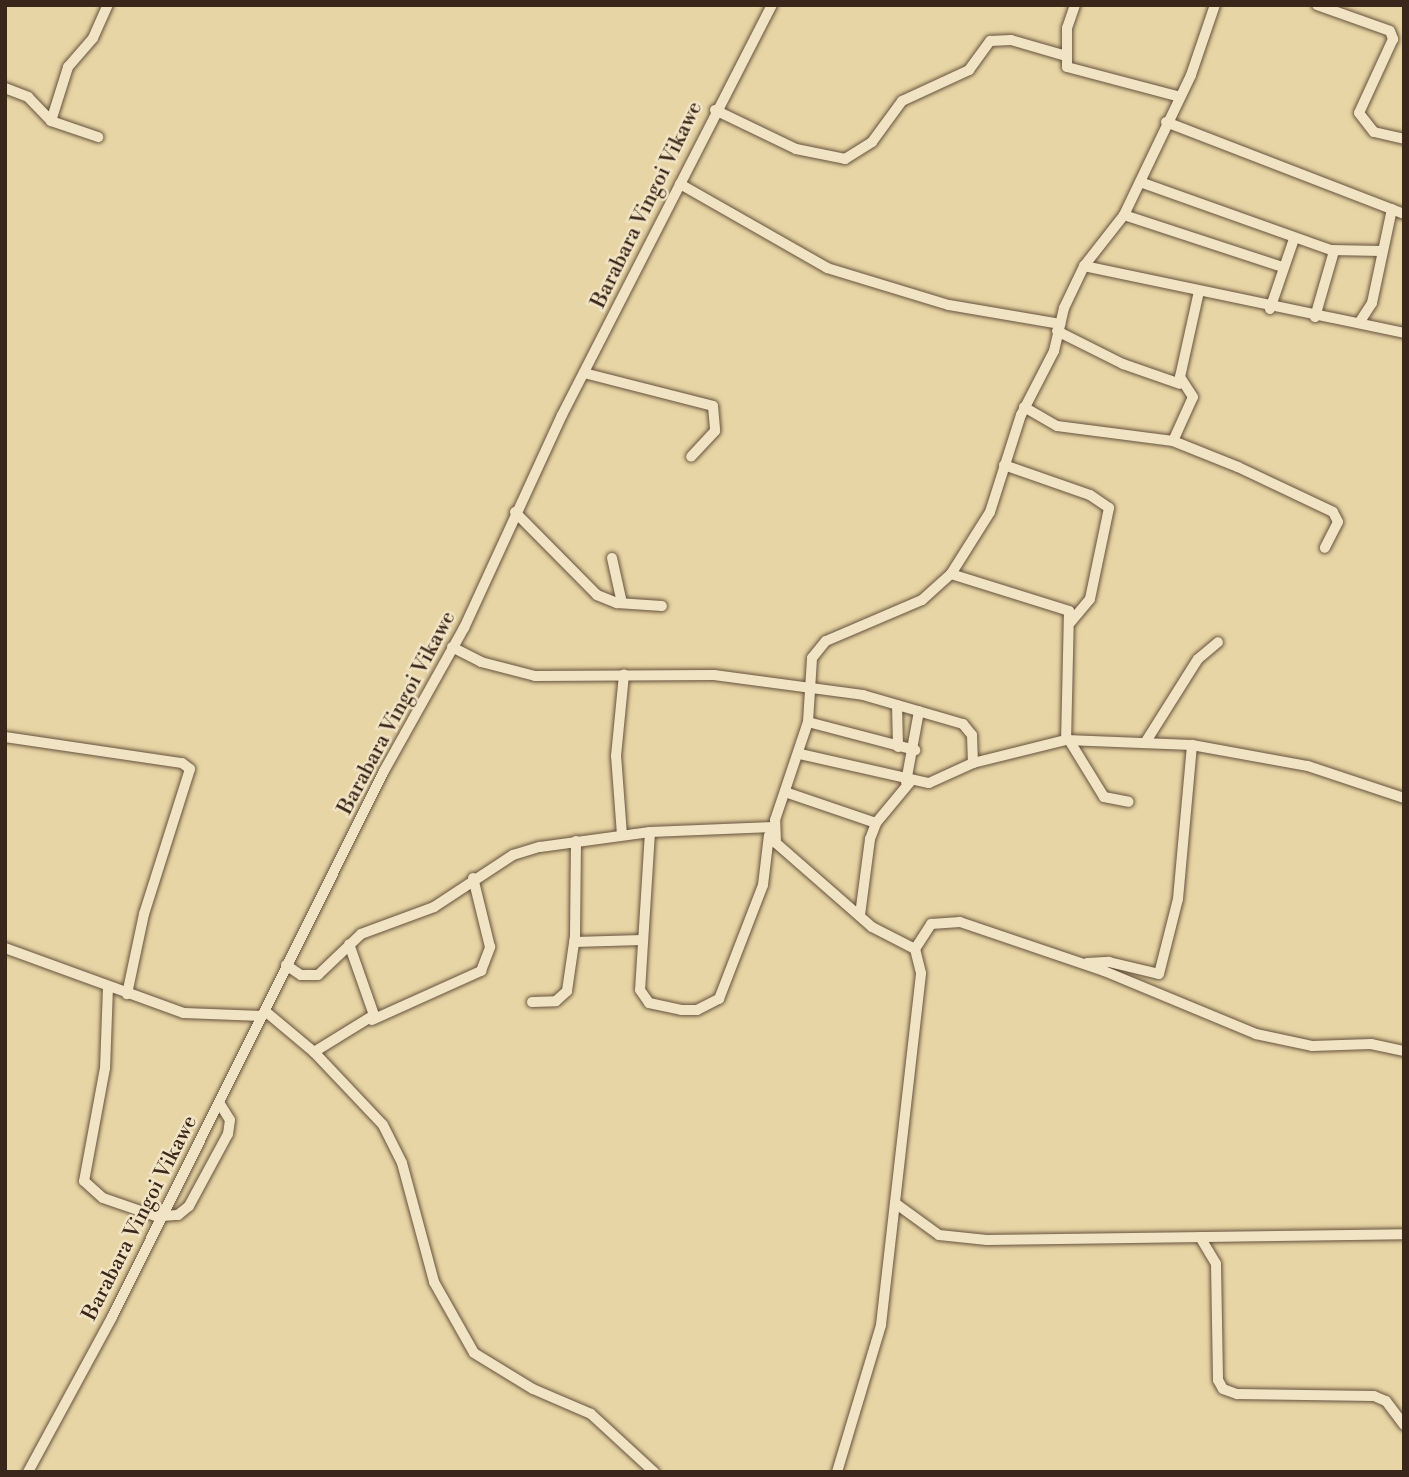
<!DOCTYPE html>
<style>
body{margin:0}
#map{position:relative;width:1409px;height:1477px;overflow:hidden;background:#e8d5a5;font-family:"Libre Bodoni",serif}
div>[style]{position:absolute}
.roads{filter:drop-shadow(0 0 2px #66523d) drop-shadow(0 0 2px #66523d)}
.minor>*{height:10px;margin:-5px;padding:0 5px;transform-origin:5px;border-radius:5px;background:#f0e4c4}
span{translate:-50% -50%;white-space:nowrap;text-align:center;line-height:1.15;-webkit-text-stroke:5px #f0e4c4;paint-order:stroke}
.street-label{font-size:21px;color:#3a261a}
.frame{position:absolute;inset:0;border:7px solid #3a261a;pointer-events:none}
</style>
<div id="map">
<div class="roads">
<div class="minor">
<div style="left:1075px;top:5px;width:24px;rotate:109deg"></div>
<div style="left:1067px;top:28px;width:39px;rotate:90deg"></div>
<div style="left:1067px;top:67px;width:114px;rotate:14.8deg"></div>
<div style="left:1317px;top:5px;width:77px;rotate:19.6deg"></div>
<div style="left:1390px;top:31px;width:9px;rotate:69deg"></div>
<div style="left:1393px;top:39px;width:81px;rotate:114.7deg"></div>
<div style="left:1359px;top:113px;width:24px;rotate:52deg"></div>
<div style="left:1374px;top:132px;width:31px;rotate:13deg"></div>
<div style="left:5px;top:88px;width:25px;rotate:21deg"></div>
<div style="left:28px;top:97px;width:33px;rotate:46deg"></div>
<div style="left:51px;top:121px;width:50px;rotate:18.8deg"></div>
<div style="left:715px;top:110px;width:90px;rotate:25.7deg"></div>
<div style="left:796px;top:149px;width:50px;rotate:11.5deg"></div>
<div style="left:845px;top:159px;width:32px;rotate:-32deg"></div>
<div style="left:872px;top:142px;width:51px;rotate:-53.8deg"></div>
<div style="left:902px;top:101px;width:74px;rotate:-24.8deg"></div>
<div style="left:969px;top:70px;width:36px;rotate:-54deg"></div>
<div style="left:990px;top:41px;width:21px;rotate:-3deg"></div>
<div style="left:1011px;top:40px;width:57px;rotate:16.2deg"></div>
<div style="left:51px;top:121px;width:57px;rotate:-72.5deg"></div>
<div style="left:68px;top:67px;width:38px;rotate:-49deg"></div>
<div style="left:93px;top:38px;width:36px;rotate:-66deg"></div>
<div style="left:1166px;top:122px;width:255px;rotate:21.1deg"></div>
<div style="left:1140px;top:182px;width:203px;rotate:19.6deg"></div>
<div style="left:1331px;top:250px;width:51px;rotate:1.1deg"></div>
<div style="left:680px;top:184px;width:169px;rotate:29.7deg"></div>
<div style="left:827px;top:268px;width:127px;rotate:16.9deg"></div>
<div style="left:949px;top:305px;width:113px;rotate:9.7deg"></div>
<div style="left:1124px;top:215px;width:166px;rotate:18.2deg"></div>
<div style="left:1084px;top:266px;width:327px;rotate:11.8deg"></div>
<div style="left:1270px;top:309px;width:74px;rotate:-71.1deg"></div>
<div style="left:1315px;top:317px;width:69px;rotate:-73.9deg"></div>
<div style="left:1359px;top:323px;width:24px;rotate:-57deg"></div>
<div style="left:1372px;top:303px;width:96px;rotate:-78deg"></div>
<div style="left:1057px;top:331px;width:74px;rotate:26.6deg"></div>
<div style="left:1123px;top:364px;width:60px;rotate:19.3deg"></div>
<div style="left:584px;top:373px;width:133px;rotate:14.3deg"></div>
<div style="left:713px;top:406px;width:25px;rotate:85deg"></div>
<div style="left:715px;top:431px;width:35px;rotate:133deg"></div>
<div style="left:1024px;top:407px;width:38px;rotate:30deg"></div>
<div style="left:1057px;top:426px;width:117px;rotate:7.4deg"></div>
<div style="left:1173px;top:441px;width:70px;rotate:21.8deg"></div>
<div style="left:1238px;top:467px;width:105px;rotate:25.3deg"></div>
<div style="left:1333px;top:512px;width:11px;rotate:63deg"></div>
<div style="left:1338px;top:522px;width:29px;rotate:117deg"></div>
<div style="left:1173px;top:441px;width:48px;rotate:-65.6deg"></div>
<div style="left:1193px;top:397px;width:24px;rotate:-123deg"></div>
<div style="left:1180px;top:377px;width:88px;rotate:-77.5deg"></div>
<div style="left:1004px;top:465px;width:91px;rotate:19.2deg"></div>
<div style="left:1090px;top:495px;width:23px;rotate:34deg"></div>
<div style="left:1109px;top:508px;width:93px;rotate:101.8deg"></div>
<div style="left:1090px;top:599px;width:30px;rotate:130deg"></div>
<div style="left:515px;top:512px;width:117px;rotate:45.3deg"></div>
<div style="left:597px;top:595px;width:22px;rotate:22deg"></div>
<div style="left:617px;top:603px;width:45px;rotate:3.8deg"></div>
<div style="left:612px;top:558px;width:46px;rotate:77.5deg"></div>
<div style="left:951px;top:574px;width:124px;rotate:17.4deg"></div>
<div style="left:1069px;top:611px;width:129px;rotate:91.3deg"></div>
<div style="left:452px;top:647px;width:33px;rotate:27deg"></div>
<div style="left:481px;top:662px;width:56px;rotate:14.5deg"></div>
<div style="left:535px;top:676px;width:179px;rotate:-0.3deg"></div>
<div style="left:714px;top:675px;width:150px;rotate:7.6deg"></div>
<div style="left:863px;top:695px;width:104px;rotate:16.2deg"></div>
<div style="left:963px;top:724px;width:14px;rotate:51deg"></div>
<div style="left:972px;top:735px;width:28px;rotate:88deg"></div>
<div style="left:897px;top:705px;width:42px;rotate:88.6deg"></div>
<div style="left:808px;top:722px;width:111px;rotate:14.7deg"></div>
<div style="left:5px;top:737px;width:179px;rotate:8.4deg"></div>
<div style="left:182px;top:763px;width:10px;rotate:37deg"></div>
<div style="left:190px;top:769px;width:152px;rotate:107.6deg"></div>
<div style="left:144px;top:914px;width:82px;rotate:102deg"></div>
<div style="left:1069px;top:740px;width:67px;rotate:58.4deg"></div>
<div style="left:1104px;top:797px;width:25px;rotate:11deg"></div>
<div style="left:1145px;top:743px;width:99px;rotate:-57.8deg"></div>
<div style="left:1198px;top:659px;width:26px;rotate:-40deg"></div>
<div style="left:800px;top:754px;width:132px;rotate:12.7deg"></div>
<div style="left:929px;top:783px;width:48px;rotate:-24.4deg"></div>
<div style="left:973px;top:763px;width:96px;rotate:-13.9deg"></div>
<div style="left:1066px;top:740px;width:126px;rotate:2.3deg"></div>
<div style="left:1192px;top:745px;width:118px;rotate:10.3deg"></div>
<div style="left:1308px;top:766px;width:101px;rotate:18.4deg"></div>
<div style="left:906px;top:782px;width:72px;rotate:-79.6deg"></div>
<div style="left:785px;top:792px;width:96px;rotate:18.8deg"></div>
<div style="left:650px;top:832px;width:158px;rotate:93.6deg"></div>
<div style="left:640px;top:990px;width:16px;rotate:55deg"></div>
<div style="left:649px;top:1003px;width:33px;rotate:12deg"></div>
<div style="left:681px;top:1010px;width:16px"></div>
<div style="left:697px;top:1010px;width:25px;rotate:-27deg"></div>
<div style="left:719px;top:999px;width:122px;rotate:-68.9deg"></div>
<div style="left:763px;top:885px;width:50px;rotate:-83.2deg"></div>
<div style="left:622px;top:835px;width:79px;rotate:-94.3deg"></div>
<div style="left:616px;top:756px;width:82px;rotate:-84.4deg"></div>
<div style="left:860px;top:915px;width:77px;rotate:-82.5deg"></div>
<div style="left:870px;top:839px;width:17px;rotate:-69deg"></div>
<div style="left:876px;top:823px;width:53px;rotate:-50.3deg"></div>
<div style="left:574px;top:942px;width:68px;rotate:-1.7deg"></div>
<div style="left:5px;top:948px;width:190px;rotate:20deg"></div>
<div style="left:184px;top:1013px;width:78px;rotate:2.2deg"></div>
<div style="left:915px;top:949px;width:30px;rotate:-57deg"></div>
<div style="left:931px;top:924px;width:29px;rotate:-4deg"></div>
<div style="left:960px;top:922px;width:152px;rotate:18.8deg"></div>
<div style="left:1104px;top:971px;width:165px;rotate:22.5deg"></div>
<div style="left:1256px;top:1034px;width:57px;rotate:12.1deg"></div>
<div style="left:1312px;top:1046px;width:59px;rotate:-1.9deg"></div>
<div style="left:1371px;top:1044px;width:34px;rotate:12deg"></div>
<div style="left:1087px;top:963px;width:22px;rotate:-3deg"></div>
<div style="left:1109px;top:962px;width:51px;rotate:13.5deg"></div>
<div style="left:1159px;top:974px;width:77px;rotate:-75.8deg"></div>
<div style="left:1178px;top:899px;width:155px;rotate:-84.8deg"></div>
<div style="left:286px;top:965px;width:18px;rotate:34deg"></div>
<div style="left:301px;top:975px;width:17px"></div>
<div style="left:318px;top:975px;width:59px;rotate:-43.6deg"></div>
<div style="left:361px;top:934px;width:78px;rotate:-20.3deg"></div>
<div style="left:434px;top:907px;width:95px;rotate:-33.4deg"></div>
<div style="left:513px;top:855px;width:28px;rotate:-17deg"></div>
<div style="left:540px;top:847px;width:111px;rotate:-7.8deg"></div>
<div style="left:650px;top:832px;width:123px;rotate:-2.3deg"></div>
<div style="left:108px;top:987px;width:81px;rotate:92.1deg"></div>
<div style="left:105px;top:1068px;width:115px;rotate:100.5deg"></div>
<div style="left:84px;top:1181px;width:25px;rotate:42deg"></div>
<div style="left:103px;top:1198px;width:61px;rotate:19deg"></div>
<div style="left:532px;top:1002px;width:24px;rotate:-2deg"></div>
<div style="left:556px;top:1001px;width:15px;rotate:-42deg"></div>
<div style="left:567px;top:991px;width:56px;rotate:-81.7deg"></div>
<div style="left:575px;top:936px;width:95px;rotate:-89.4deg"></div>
<div style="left:265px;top:1011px;width:64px;rotate:39.9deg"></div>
<div style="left:314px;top:1052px;width:100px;rotate:46.6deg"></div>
<div style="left:383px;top:1125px;width:42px;rotate:63.4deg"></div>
<div style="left:402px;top:1163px;width:123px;rotate:74.9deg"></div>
<div style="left:434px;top:1282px;width:81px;rotate:60.6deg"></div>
<div style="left:474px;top:1353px;width:69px;rotate:31.4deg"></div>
<div style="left:533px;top:1389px;width:63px;rotate:23.3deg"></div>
<div style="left:591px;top:1414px;width:86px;rotate:42.6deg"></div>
<div style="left:372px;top:1020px;width:120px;rotate:-24.2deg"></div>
<div style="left:481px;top:971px;width:26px;rotate:-69deg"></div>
<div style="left:490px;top:947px;width:71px;rotate:-103.8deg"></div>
<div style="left:314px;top:1052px;width:70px;rotate:-31.7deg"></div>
<div style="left:374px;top:1015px;width:75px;rotate:-109.4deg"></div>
<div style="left:895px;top:1203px;width:54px;rotate:36deg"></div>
<div style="left:939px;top:1235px;width:48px;rotate:5.9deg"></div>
<div style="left:987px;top:1240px;width:417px;rotate:-0.8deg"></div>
<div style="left:162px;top:1216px;width:16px;rotate:-4deg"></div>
<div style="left:178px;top:1215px;width:14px;rotate:-39deg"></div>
<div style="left:189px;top:1206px;width:82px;rotate:-61.6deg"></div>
<div style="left:228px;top:1134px;width:14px;rotate:-82deg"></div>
<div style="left:230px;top:1120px;width:19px;rotate:-122deg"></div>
<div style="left:1200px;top:1237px;width:31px;rotate:59deg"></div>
<div style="left:1216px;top:1264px;width:116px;rotate:89deg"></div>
<div style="left:1218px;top:1380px;width:10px;rotate:61deg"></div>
<div style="left:1223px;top:1389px;width:15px;rotate:20deg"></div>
<div style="left:1237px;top:1394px;width:137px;rotate:0.8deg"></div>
<div style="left:1374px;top:1396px;width:13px;rotate:23deg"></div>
<div style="left:1386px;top:1401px;width:30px;rotate:53deg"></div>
<div style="left:28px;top:1472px;width:176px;rotate:-61.5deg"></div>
<div style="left:112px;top:1317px;width:610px;rotate:-63.52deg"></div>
<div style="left:384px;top:771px;width:164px;rotate:-60.8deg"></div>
<div style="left:464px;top:628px;width:234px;rotate:-65.3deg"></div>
<div style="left:562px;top:415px;width:461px;rotate:-62.9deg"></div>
<div style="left:837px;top:1472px;width:153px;rotate:-73.3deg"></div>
<div style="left:881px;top:1325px;width:354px;rotate:-83.5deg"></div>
<div style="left:921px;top:973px;width:25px;rotate:-104deg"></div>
<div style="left:915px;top:949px;width:48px;rotate:-152.9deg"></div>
<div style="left:872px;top:927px;width:128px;rotate:-138.8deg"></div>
<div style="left:776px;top:843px;width:23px;rotate:-92deg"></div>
<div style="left:775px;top:820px;width:103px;rotate:-71.4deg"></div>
<div style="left:808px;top:722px;width:64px;rotate:-86.4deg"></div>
<div style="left:812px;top:658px;width:22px;rotate:-51deg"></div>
<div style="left:826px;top:641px;width:104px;rotate:-23.1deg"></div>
<div style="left:922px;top:600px;width:39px;rotate:-42deg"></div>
<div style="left:951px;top:574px;width:73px;rotate:-57.8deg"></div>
<div style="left:990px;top:512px;width:102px;rotate:-72.3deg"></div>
<div style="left:1021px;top:415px;width:72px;rotate:-62.7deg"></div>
<div style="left:1054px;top:351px;width:44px;rotate:-76.9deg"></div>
<div style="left:1064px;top:308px;width:47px;rotate:-64.5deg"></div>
<div style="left:1084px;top:266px;width:65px;rotate:-51.9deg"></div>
<div style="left:1124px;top:215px;width:155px;rotate:-64.4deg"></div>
<div style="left:1191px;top:75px;width:74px;rotate:-71.1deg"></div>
</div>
</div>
<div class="street-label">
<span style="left:647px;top:205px;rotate:-64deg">Barabara Vingoi Vikawe</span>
<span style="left:397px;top:713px;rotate:-62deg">Barabara Vingoi Vikawe</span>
<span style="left:140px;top:1218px;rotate:-63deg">Barabara Vingoi Vikawe</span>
</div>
<div class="frame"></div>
</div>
